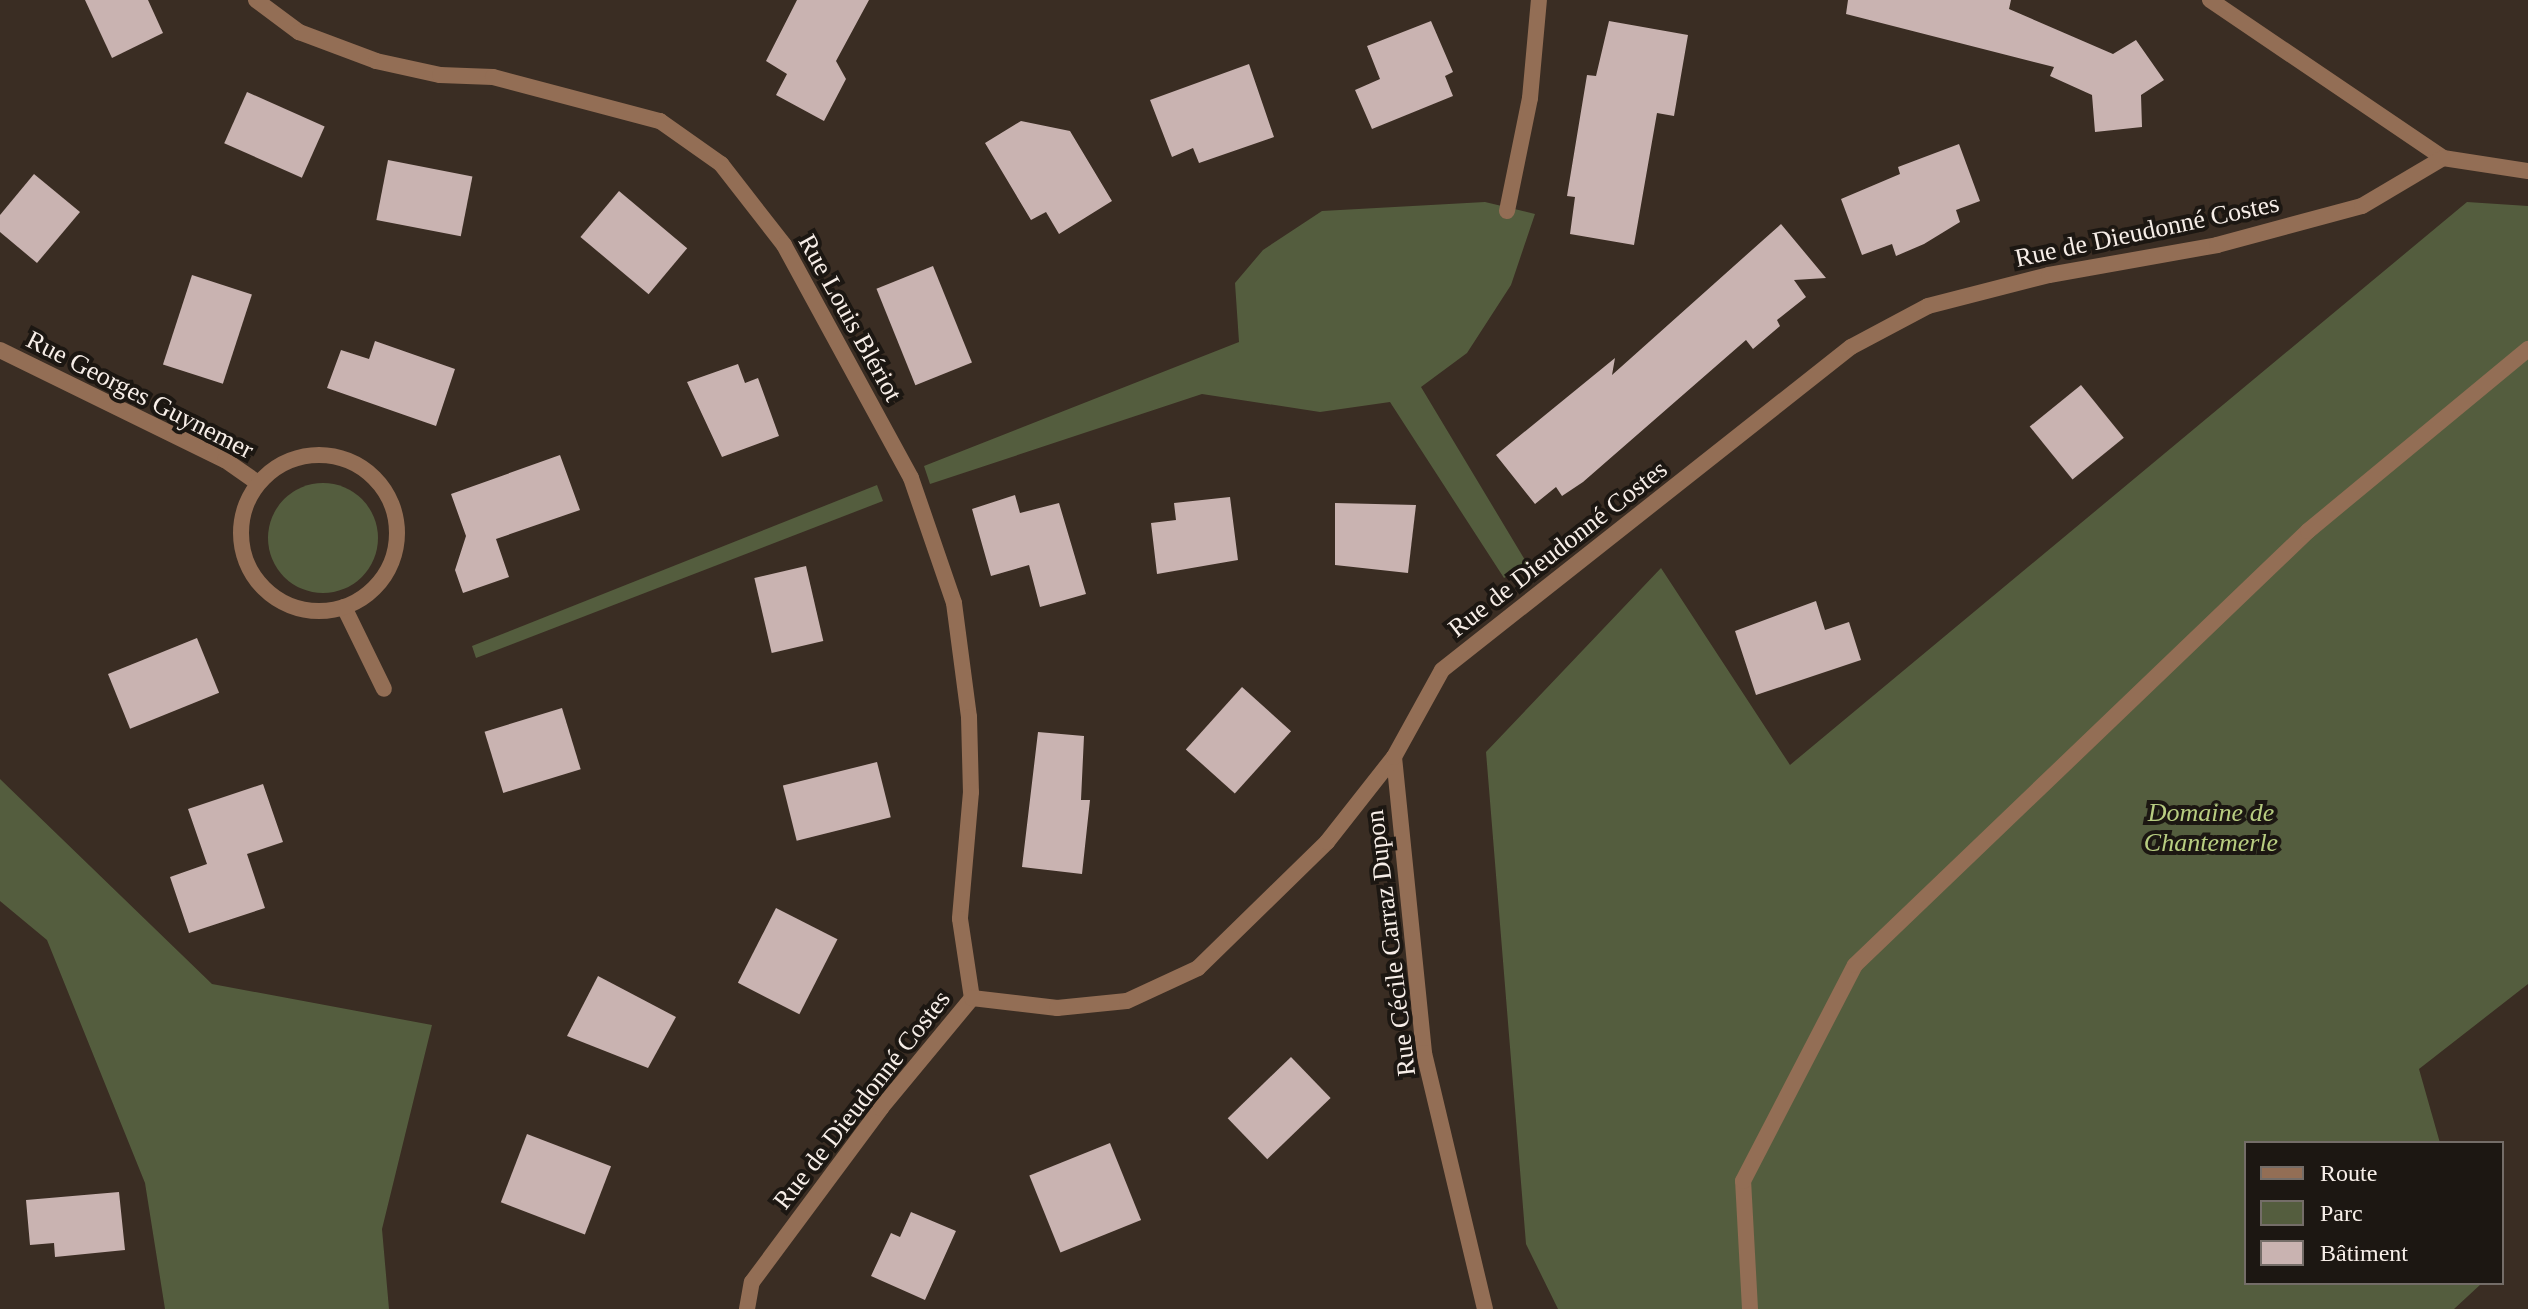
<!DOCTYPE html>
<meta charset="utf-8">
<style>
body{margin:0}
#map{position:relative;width:2528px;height:1309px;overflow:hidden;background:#3a2d23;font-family:"Times New Roman",serif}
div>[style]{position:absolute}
.green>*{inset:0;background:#545d3e}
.round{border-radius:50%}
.building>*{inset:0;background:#c9b3b1;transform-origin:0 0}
.lane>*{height:16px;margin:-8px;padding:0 8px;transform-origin:8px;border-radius:8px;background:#936e55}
.street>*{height:16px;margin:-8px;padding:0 8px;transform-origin:8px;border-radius:8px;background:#936e55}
.street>.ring{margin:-8px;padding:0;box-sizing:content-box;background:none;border:16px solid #936e55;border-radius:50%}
span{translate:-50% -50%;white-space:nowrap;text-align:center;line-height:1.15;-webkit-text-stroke:8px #1c1712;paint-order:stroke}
.street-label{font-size:26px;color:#f7eee8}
.park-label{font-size:26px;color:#b8cd81;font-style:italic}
.legend{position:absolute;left:2244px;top:1141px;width:260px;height:144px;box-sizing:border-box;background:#1c1712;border:2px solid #746d68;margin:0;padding:10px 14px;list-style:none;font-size:24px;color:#f7eee8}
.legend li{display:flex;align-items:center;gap:16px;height:40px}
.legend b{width:40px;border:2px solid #746d68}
</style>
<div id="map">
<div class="green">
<div style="clip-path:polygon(1485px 202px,1535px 214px,1511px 285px,1467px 353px,1421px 387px,1528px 565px,1504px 578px,1390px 402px,1320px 412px,1202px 394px,930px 484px,924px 466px,1239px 342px,1235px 283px,1263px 250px,1322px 211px)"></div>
<div style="clip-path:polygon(2467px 202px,2528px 206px,2528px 984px,2419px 1069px,2440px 1143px,2246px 1143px,2246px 1283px,2481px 1284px,2454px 1309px,1558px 1309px,1526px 1244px,1486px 752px,1661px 568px,1790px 765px)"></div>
<div class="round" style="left:268px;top:483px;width:110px;height:110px"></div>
<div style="clip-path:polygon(877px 485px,883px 501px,476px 658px,472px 646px)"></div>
<div style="clip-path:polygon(0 779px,212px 984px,432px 1025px,382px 1229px,389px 1309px,165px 1309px,145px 1183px,47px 940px,0 901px)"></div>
</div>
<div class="building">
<div style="clip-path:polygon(85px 0,148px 0,163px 33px,112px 58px)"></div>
<div style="clip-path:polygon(797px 0,869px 0,836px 61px,846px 79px,824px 121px,776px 95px,787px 74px,766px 61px)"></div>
<div style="clip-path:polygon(1848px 0,2011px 0,2009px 9px,2113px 54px,2136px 40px,2164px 80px,2141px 95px,2142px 127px,2095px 132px,2092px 95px,2050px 76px,2054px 67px,1846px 14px)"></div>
<div style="clip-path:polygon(1431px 21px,1453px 72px,1445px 76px,1453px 96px,1372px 129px,1355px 90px,1380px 79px,1367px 46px)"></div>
<div style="clip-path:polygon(1609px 21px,1688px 35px,1674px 116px,1657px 113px,1634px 245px,1570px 234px,1575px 197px,1567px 196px,1587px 75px,1596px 76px)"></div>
<div style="clip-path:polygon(1249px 64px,1274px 137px,1199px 163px,1193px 148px,1172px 157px,1150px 100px)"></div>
<div style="left:247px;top:92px;width:85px;height:56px;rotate:24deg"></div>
<div style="clip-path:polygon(1021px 121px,1070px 131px,1112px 201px,1059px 234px,1046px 212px,1031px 220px,985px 143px)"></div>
<div style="clip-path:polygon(1959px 144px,1980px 201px,1956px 210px,1960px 222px,1924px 244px,1896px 256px,1892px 244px,1862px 255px,1841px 199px,1900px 174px,1898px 167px)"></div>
<div style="left:388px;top:160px;width:86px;height:61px;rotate:11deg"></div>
<div style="clip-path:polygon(34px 174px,80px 212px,37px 263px,0 232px,0 215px)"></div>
<div style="left:619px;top:191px;width:89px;height:60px;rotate:40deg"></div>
<div style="clip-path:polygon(1781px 224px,1826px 278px,1794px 280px,1806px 297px,1777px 320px,1780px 326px,1753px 349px,1746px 340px,1583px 482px,1562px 496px,1556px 487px,1535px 504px,1496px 455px,1615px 358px,1612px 375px)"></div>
<div style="left:933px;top:266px;width:104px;height:61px;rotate:68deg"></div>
<div style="left:192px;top:275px;width:63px;height:94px;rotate:18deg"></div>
<div style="clip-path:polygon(375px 341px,455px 369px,436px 426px,327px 388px,341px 350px,369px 359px)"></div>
<div style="clip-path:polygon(738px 364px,745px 383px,758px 378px,779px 436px,722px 457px,687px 382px)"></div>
<div style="left:2081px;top:385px;width:68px;height:66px;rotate:51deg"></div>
<div style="clip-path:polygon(560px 455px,580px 510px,496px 539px,509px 577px,463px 593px,455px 570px,466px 536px,451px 494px)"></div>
<div style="clip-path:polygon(1015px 495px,1020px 513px,1059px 503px,1086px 594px,1040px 607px,1029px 565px,991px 576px,972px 509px)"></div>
<div style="clip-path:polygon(1230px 497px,1238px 560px,1157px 574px,1151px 523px,1176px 520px,1174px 503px)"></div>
<div style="clip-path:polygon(1335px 503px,1416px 505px,1408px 573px,1335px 565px)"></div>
<div style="left:806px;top:566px;width:77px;height:53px;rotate:77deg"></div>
<div style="clip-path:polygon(1816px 601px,1825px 630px,1849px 622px,1861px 660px,1756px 695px,1735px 631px)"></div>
<div style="left:197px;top:638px;width:59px;height:96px;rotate:68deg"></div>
<div style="left:1242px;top:687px;width:66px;height:84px;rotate:42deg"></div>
<div style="left:562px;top:708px;width:64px;height:81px;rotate:73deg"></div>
<div style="clip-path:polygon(1038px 732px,1084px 736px,1081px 800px,1090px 800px,1082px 874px,1022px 867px)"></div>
<div style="left:877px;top:762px;width:57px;height:97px;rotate:76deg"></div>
<div style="clip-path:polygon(263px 784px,283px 842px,247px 854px,265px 908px,189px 933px,170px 877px,207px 864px,188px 809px)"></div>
<div style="left:776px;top:908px;width:69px;height:84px;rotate:27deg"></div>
<div style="clip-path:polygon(598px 976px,676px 1017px,648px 1068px,567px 1036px)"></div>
<div style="left:1291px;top:1057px;width:57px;height:88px;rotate:46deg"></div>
<div style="left:527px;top:1134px;width:90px;height:73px;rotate:21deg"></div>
<div style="left:1110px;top:1143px;width:83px;height:87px;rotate:68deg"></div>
<div style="clip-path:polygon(119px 1192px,125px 1250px,55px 1257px,54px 1243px,30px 1245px,26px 1200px)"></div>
<div style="clip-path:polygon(911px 1212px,956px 1231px,925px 1300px,871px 1276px,891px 1233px,900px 1237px)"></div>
</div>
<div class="lane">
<div style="left:1507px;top:211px;width:115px;rotate:-78.5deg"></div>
<div style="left:1530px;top:98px;width:98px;rotate:-84.8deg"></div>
<div style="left:344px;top:607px;width:91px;rotate:64deg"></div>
<div style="left:1750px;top:1309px;width:128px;rotate:-93.1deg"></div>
<div style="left:1743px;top:1181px;width:243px;rotate:-62.6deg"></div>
<div style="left:1855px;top:965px;width:627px;rotate:-43.77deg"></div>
<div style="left:2308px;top:531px;width:286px;rotate:-39.6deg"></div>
</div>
<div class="street">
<div style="left:256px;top:0;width:54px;rotate:36.7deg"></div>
<div style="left:299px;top:32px;width:82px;rotate:20.6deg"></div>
<div style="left:376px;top:61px;width:66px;rotate:12.3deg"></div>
<div style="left:440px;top:75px;width:53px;rotate:2.2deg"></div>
<div style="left:493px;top:77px;width:173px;rotate:14.8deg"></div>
<div style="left:660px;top:121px;width:75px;rotate:35.2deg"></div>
<div style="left:721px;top:164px;width:103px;rotate:52.1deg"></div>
<div style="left:784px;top:245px;width:265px;rotate:61.4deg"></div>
<div style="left:911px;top:478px;width:132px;rotate:71deg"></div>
<div style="left:954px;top:603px;width:115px;rotate:82.5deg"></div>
<div style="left:969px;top:717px;width:75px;rotate:88.5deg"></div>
<div style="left:971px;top:792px;width:127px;rotate:95deg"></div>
<div style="left:960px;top:919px;width:80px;rotate:81.4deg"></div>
<div style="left:2210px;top:0;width:282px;rotate:34.1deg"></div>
<div style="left:2443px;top:158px;width:86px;rotate:8.7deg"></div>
<div style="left:0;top:350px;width:250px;rotate:26.1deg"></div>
<div style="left:225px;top:460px;width:40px;rotate:34.9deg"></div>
<div class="ring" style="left:241px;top:455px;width:140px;height:140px"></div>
<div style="left:1394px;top:757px;width:298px;rotate:84.2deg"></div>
<div style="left:1424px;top:1053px;width:263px;rotate:76.6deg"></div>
<div style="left:747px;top:1309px;width:27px;rotate:-80deg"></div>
<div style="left:752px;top:1282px;width:217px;rotate:-53.4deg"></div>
<div style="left:881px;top:1108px;width:143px;rotate:-50.4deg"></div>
<div style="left:972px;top:998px;width:86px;rotate:6.7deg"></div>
<div style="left:1057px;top:1008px;width:70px;rotate:-5.7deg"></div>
<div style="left:1127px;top:1001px;width:78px;rotate:-24.9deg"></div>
<div style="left:1198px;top:968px;width:180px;rotate:-44.3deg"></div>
<div style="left:1327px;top:842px;width:108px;rotate:-51.8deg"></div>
<div style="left:1394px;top:757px;width:99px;rotate:-61.1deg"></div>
<div style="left:1442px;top:670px;width:521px;rotate:-38.3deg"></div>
<div style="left:1851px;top:347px;width:87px;rotate:-28deg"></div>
<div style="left:1928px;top:306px;width:125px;rotate:-14.4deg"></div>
<div style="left:2049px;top:275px;width:171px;rotate:-10.1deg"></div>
<div style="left:2217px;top:245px;width:150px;rotate:-15.1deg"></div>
<div style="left:2362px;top:206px;width:94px;rotate:-30.7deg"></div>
</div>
<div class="street-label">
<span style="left:2147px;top:231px;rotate:-12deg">Rue de Dieudonné Costes</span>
<span style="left:850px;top:318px;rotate:61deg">Rue Louis Blériot</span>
<span style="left:140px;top:395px;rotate:27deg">Rue Georges Guynemer</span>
<span style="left:1558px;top:549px;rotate:-38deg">Rue de Dieudonné Costes</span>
<span style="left:1391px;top:943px;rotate:-97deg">Rue Cécile Carraz Dupon</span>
<span style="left:862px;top:1100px;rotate:-52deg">Rue de Dieudonné Costes</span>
</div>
<div class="park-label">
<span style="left:2211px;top:828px">Domaine de<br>Chantemerle</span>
</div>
<ul class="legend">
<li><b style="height:10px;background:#936e55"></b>Route</li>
<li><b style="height:22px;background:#545d3e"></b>Parc</li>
<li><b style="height:22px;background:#c9b3b1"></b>Bâtiment</li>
</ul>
</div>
